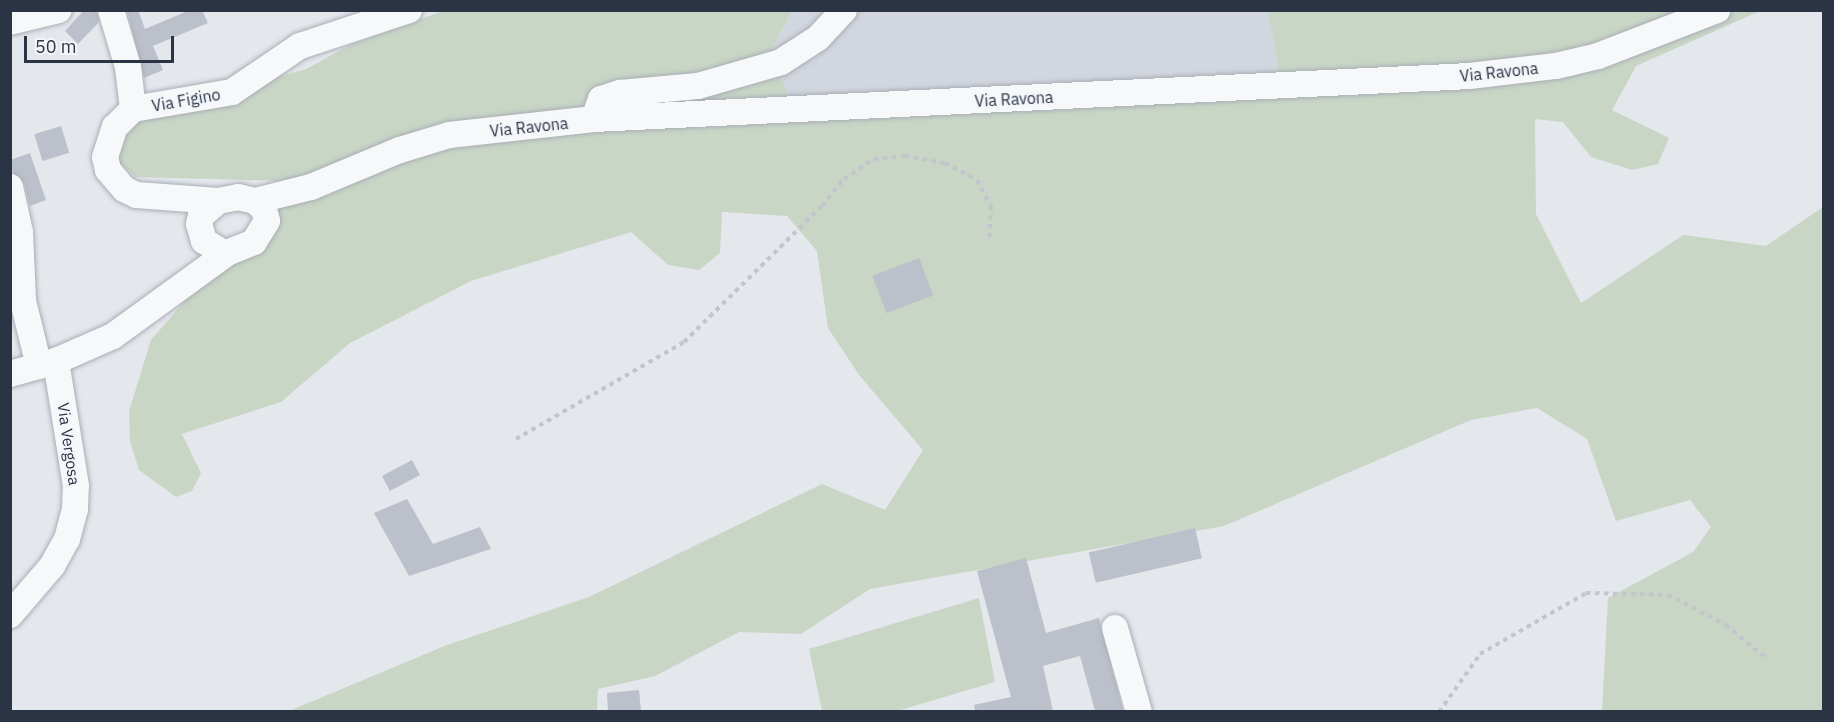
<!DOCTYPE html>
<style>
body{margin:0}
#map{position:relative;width:1834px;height:722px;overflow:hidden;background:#e4e7ec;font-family:"IBM Plex Sans",sans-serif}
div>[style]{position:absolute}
.built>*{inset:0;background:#d2d6de}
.green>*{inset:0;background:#c9d6c5}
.building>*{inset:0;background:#bbc0ca;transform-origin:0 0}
.path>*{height:4px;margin-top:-2px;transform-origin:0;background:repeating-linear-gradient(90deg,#c2c5cb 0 4.5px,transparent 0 9px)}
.roads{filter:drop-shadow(0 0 2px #a9aeb7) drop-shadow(0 0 2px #a9aeb7)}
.minor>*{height:26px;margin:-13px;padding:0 13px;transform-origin:13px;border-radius:13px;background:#f7f8fa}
span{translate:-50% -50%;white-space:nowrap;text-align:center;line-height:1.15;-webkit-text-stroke:5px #f4f6f9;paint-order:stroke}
.street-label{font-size:16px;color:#2b3445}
.frame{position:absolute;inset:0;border:12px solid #2b3445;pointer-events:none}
.scale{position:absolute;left:24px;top:36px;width:150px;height:27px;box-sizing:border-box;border:3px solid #2b3445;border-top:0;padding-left:8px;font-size:18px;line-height:21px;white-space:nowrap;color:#2b3445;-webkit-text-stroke:4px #f4f6f9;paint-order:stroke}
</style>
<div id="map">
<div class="built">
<div style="clip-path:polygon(1268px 10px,1279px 71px,788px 102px,772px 48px,792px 11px)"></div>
</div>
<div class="green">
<div style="clip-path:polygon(443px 11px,792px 11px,772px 48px,789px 101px,1279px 71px,1268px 11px,1760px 11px,1636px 66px,1612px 110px,1669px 138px,1658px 164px,1632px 170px,1591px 157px,1563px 122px,1535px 119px,1536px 214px,1581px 303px,1683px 235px,1766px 246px,1823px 207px,1823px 711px,1602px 711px,1608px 598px,1693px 552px,1711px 527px,1690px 500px,1616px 521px,1587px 439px,1537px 408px,1471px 420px,1224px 526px,870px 589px,801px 634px,739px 632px,655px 676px,598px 689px,597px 711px,289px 711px,447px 645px,589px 597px,822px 484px,885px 510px,923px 450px,859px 375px,828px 328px,817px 251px,787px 216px,722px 212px,720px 253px,699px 270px,668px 265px,631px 232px,471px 281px,350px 343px,281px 402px,182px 434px,201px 473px,192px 491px,176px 497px,139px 470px,130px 441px,129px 411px,151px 340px,289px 181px,136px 177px,118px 162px,125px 133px,141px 117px,306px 69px,350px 45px)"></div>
<div style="clip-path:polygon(979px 598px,995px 682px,897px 711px,822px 711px,809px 649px)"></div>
</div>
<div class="building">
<div style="clip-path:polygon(84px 10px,96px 10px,99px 22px,78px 44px,65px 31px)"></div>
<div style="clip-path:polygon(127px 10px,138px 10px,145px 29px,190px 10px,202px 10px,208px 23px,153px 46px,163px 70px,144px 78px)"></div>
<div style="left:61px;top:126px;width:28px;height:28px;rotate:73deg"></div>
<div style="clip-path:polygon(30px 153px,46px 200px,30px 206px,24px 183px,13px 173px,10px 160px)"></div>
<div style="left:919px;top:258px;width:40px;height:50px;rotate:69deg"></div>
<div style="left:412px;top:460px;width:17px;height:34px;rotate:62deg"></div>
<div style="clip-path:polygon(407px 499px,433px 544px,480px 527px,491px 549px,409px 576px,374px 513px)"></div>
<div style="left:1195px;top:528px;width:31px;height:109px;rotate:77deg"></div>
<div style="clip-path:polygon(1026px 558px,1046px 633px,1099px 618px,1123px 711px,1095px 711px,1080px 656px,1043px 666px,1053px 711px,975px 711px,974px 705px,1011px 697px,977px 571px)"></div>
<div style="clip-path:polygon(639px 690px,641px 711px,608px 711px,607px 693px)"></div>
</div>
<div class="path">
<div style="left:516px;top:439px;width:194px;rotate:-30deg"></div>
<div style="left:684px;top:342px;width:194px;rotate:-44.6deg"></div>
<div style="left:822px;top:206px;width:35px;rotate:-51deg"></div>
<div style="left:844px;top:179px;width:36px;rotate:-34deg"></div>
<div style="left:874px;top:159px;width:31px;rotate:-6deg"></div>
<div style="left:905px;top:156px;width:41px;rotate:9.9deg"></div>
<div style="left:945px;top:163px;width:36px;rotate:28deg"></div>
<div style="left:977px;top:180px;width:30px;rotate:62deg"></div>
<div style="left:991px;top:206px;width:34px;rotate:93deg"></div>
<div style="left:1439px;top:712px;width:71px;rotate:-54.7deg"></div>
<div style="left:1480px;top:654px;width:122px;rotate:-29.9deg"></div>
<div style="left:1586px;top:593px;width:82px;rotate:1.4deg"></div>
<div style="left:1668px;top:595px;width:65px;rotate:27.3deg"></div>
<div style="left:1726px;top:625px;width:50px;rotate:39.4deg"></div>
</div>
<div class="roads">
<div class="minor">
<div style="left:111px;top:10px;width:59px;rotate:73.4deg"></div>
<div style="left:128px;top:67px;width:42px;rotate:83.2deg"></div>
<div style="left:10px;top:22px;width:50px;rotate:-13.8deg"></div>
<div style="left:594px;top:119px;width:21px;rotate:-71deg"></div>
<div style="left:601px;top:99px;width:20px;rotate:-18deg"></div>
<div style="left:620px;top:93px;width:78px;rotate:-5.1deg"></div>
<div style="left:698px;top:86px;width:86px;rotate:-16.1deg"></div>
<div style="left:781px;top:62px;width:44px;rotate:-33deg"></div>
<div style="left:818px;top:38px;width:38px;rotate:-47deg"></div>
<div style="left:10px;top:187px;width:46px;rotate:77.5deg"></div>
<div style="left:20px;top:232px;width:69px;rotate:87.5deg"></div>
<div style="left:23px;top:301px;width:67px;rotate:76.2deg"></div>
<div style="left:238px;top:197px;width:17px;rotate:13deg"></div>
<div style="left:255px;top:201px;width:12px;rotate:42deg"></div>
<div style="left:264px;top:209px;width:12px;rotate:76deg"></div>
<div style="left:267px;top:221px;width:25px;rotate:122deg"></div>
<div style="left:254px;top:242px;width:31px;rotate:158deg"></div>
<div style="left:225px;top:254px;width:25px;rotate:-148deg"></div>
<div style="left:204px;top:241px;width:18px;rotate:-106deg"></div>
<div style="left:199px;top:224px;width:8px;rotate:-76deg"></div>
<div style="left:201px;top:216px;width:23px;rotate:-41deg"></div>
<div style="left:218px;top:201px;width:20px;rotate:-11deg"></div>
<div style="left:218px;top:201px;width:82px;rotate:-175.8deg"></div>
<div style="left:136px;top:195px;width:13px;rotate:-153deg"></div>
<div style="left:124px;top:189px;width:25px;rotate:-130deg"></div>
<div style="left:108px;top:170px;width:13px;rotate:-103deg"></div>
<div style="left:105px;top:157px;width:32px;rotate:-72deg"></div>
<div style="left:115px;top:127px;width:25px;rotate:-45deg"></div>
<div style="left:133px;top:109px;width:100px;rotate:-9.7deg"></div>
<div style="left:232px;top:92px;width:82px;rotate:-34.1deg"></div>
<div style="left:300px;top:46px;width:115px;rotate:-18.3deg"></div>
<div style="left:255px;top:201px;width:58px;rotate:-14deg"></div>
<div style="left:311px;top:187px;width:96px;rotate:-22.6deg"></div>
<div style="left:400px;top:150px;width:51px;rotate:-17deg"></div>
<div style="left:449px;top:135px;width:146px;rotate:-6.3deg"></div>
<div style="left:594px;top:119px;width:876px;rotate:-2.81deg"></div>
<div style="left:1469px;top:76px;width:88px;rotate:-6.6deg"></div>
<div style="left:1556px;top:66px;width:43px;rotate:-13.4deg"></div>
<div style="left:1598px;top:56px;width:128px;rotate:-21.1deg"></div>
<div style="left:10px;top:374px;width:48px;rotate:-15.8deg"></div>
<div style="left:56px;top:361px;width:62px;rotate:-23.7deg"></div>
<div style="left:113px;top:336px;width:140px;rotate:-36deg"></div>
<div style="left:10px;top:615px;width:65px;rotate:-49.4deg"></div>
<div style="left:52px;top:566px;width:31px;rotate:-61deg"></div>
<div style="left:67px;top:539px;width:31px;rotate:-75deg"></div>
<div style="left:75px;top:509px;width:23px;rotate:-88deg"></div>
<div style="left:76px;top:486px;width:127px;rotate:-99.1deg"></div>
<div style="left:1115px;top:628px;width:87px;rotate:74.1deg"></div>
</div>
</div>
<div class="street-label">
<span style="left:1499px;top:72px;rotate:-6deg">Via Ravona</span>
<span style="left:1014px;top:99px;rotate:-3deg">Via Ravona</span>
<span style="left:186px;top:100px;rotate:-10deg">Via Figino</span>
<span style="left:529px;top:127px;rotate:-6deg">Via Ravona</span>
<span style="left:69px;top:444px;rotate:82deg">Via Vergosa</span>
</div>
<div class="frame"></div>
<div class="scale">50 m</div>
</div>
